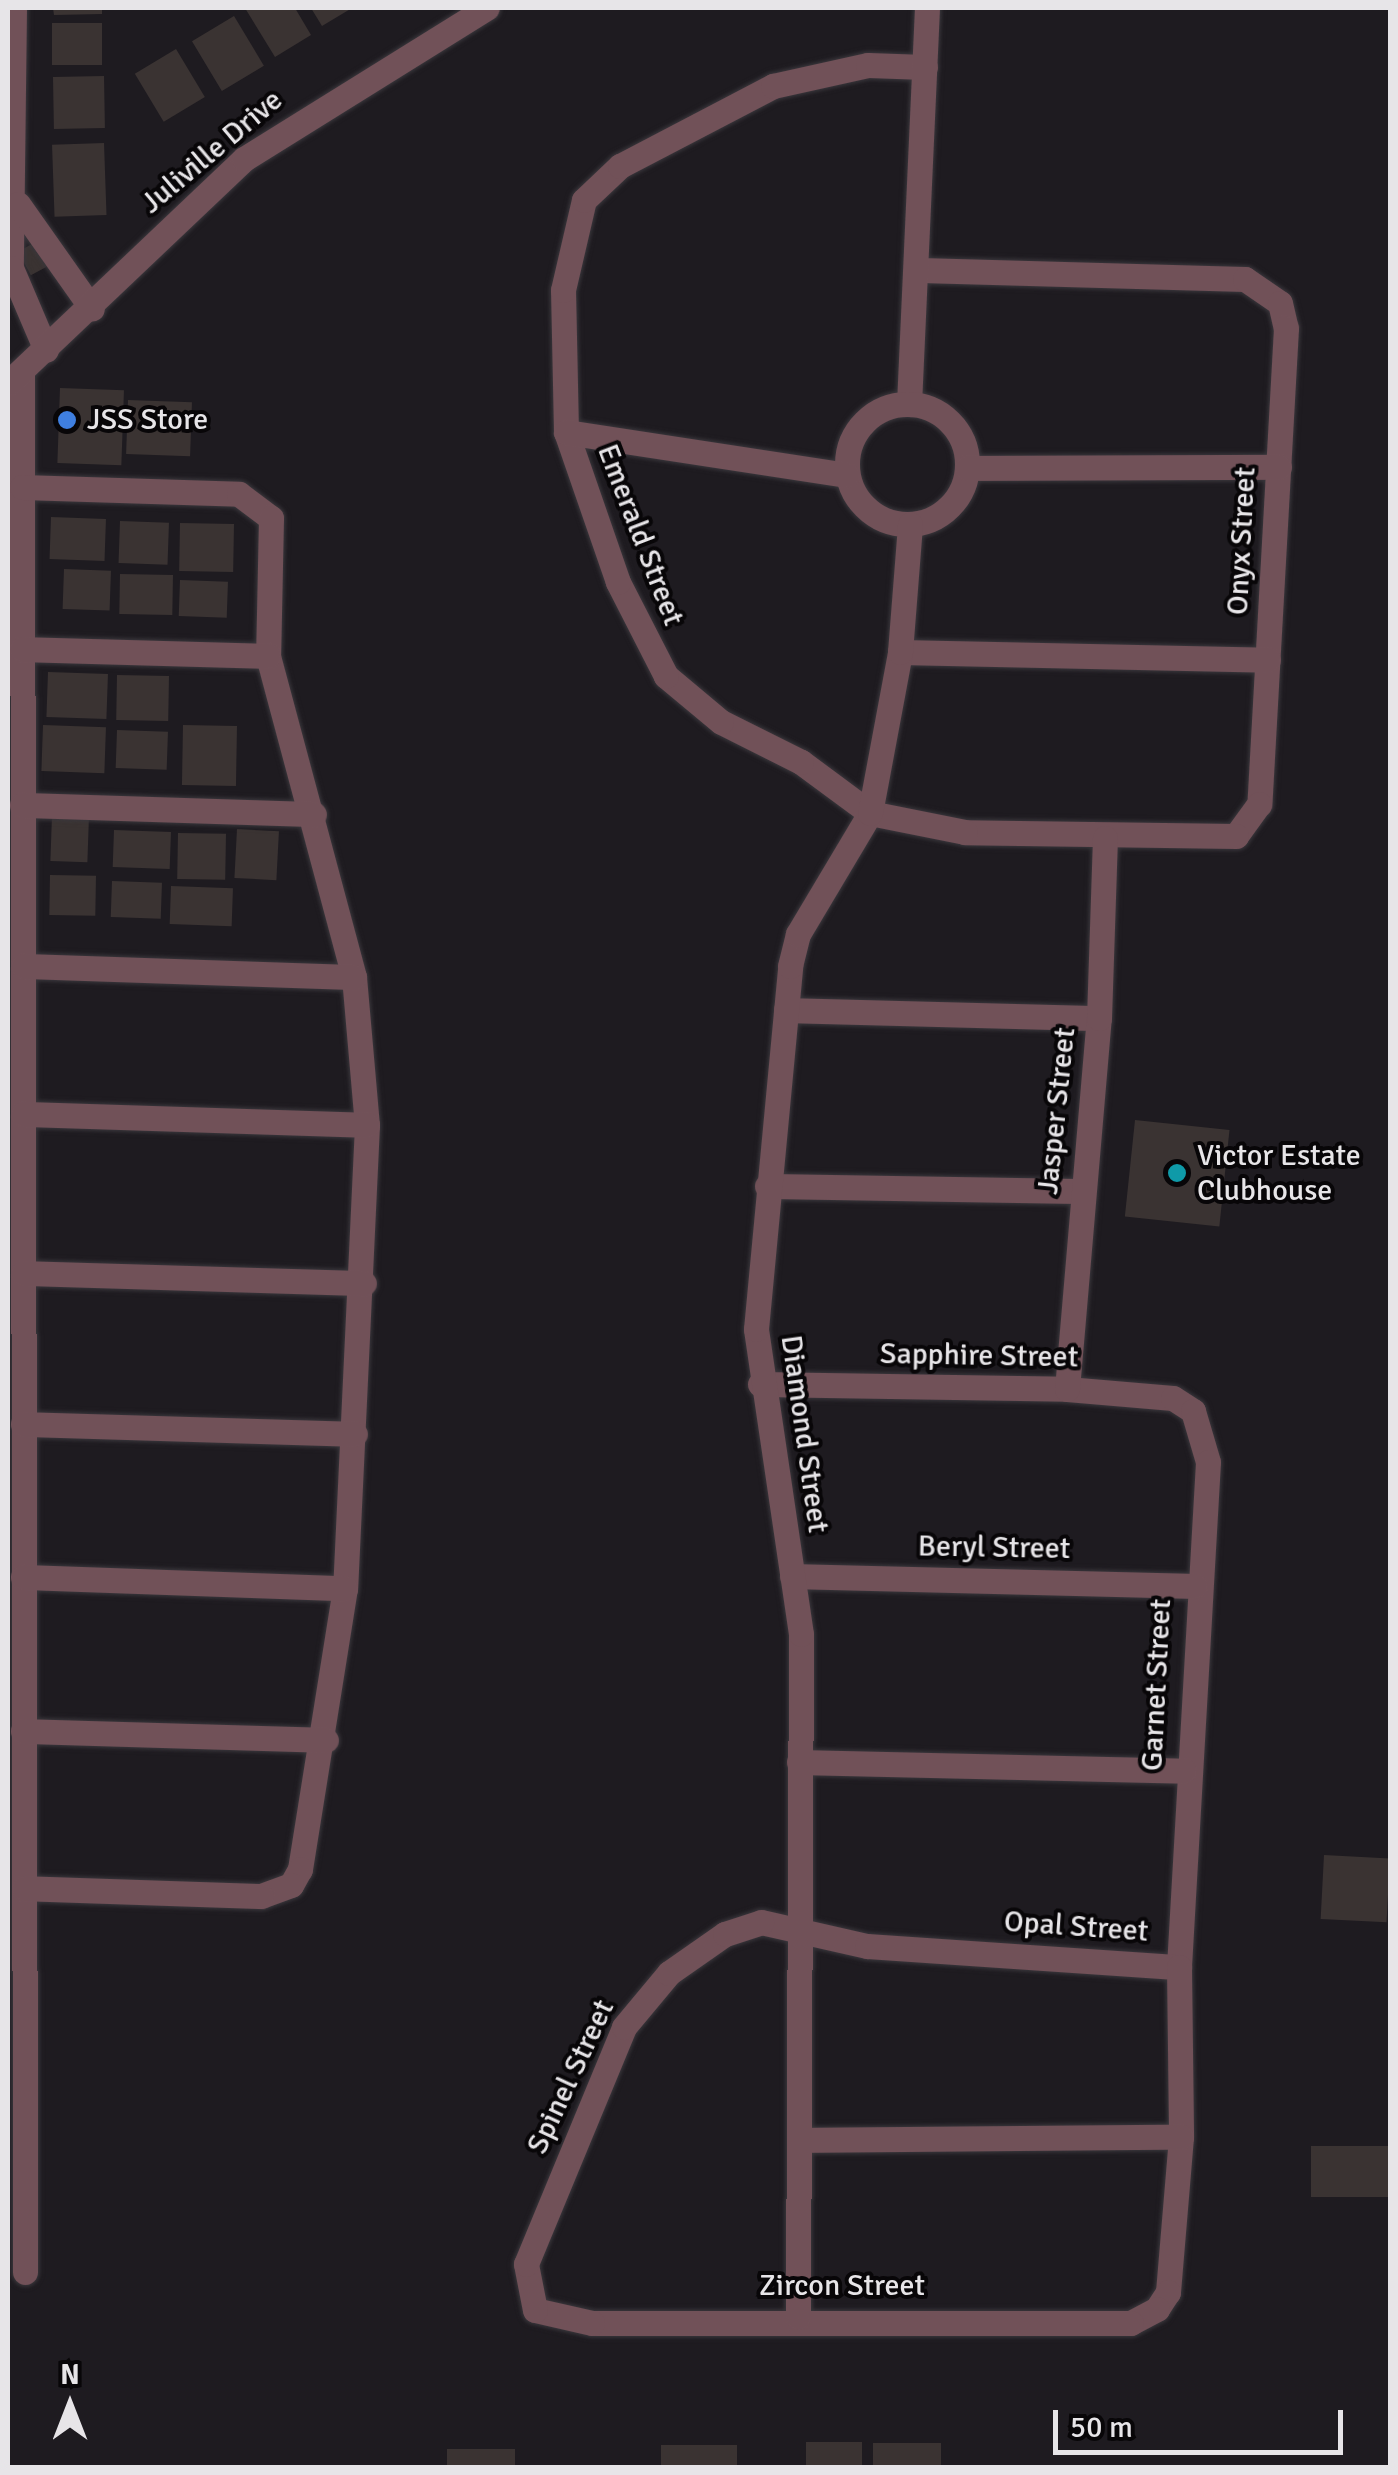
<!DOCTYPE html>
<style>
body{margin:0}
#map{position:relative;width:1398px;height:2475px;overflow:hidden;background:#1e1b20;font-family:Signika,sans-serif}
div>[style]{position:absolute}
.building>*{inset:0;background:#3a3332;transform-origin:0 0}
.roads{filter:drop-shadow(0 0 2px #3a373c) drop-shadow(0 0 2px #3a373c)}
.minor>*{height:25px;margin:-12.5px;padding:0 12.5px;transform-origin:12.5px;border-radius:12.5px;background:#715158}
.minor>.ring{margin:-12.5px;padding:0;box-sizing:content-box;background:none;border:25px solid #715158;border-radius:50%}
.tertiary>*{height:25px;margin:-12.5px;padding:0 12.5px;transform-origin:12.5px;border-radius:12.5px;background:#715158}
.dots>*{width:28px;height:28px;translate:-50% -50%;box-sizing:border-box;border:5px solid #080608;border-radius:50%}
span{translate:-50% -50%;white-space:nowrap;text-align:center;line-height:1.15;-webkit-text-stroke:8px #080608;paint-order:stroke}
.street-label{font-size:30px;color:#e7e5e8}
.poi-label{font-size:30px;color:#e7e5e8}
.left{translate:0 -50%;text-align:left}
.frame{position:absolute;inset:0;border:10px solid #e7e5e8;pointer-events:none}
.north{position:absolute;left:20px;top:2355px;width:100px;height:100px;-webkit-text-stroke:8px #080608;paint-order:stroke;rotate:0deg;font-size:28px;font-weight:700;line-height:40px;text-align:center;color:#e7e5e8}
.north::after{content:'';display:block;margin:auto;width:35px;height:45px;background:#e7e5e8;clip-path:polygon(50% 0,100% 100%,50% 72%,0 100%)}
.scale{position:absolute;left:1053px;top:2410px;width:290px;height:45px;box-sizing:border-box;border:5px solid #e7e5e8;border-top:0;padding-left:12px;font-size:30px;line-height:35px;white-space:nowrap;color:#e7e5e8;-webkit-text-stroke:8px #080608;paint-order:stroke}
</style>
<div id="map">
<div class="building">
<div style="clip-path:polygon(53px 8px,102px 8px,102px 14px,54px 15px)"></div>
<div style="clip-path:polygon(245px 8px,295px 8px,311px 35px,275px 57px)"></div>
<div style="clip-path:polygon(311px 8px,352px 8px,322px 26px)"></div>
<div style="left:234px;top:16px;width:58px;height:49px;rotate:59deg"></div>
<div style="left:52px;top:23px;width:50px;height:42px"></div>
<div style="left:176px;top:49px;width:56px;height:48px;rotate:59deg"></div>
<div style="left:104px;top:76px;width:52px;height:51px;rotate:89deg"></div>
<div style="left:104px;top:143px;width:72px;height:52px;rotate:88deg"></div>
<div style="left:34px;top:243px;width:27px;height:18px;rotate:62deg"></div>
<div style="left:60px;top:388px;width:64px;height:75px;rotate:2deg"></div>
<div style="left:128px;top:400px;width:64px;height:54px;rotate:2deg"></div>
<div style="left:51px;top:517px;width:55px;height:42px;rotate:2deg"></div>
<div style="left:120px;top:521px;width:49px;height:42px;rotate:2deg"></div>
<div style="left:180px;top:523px;width:54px;height:48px;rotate:1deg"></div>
<div style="left:64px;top:569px;width:47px;height:40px;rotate:2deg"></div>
<div style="left:120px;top:574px;width:53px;height:40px;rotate:1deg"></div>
<div style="left:180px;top:580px;width:48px;height:36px;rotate:2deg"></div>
<div style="left:48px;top:672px;width:60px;height:45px;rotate:2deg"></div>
<div style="left:117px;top:675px;width:52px;height:45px;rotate:1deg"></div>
<div style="left:43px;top:725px;width:63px;height:46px;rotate:2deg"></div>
<div style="left:183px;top:725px;width:54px;height:60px;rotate:1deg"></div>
<div style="left:117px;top:730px;width:51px;height:38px;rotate:2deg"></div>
<div style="left:52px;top:815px;width:37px;height:46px;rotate:2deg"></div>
<div style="left:237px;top:829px;width:42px;height:49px;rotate:3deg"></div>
<div style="left:114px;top:830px;width:57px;height:37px;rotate:2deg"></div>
<div style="left:178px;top:833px;width:48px;height:46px;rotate:1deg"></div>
<div style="left:50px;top:875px;width:46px;height:40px;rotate:1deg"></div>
<div style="left:112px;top:881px;width:50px;height:36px;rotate:2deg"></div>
<div style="left:171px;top:886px;width:62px;height:38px;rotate:2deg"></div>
<div style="left:1135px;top:1120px;width:95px;height:97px;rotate:6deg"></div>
<div style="left:1324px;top:1855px;width:66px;height:64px;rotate:3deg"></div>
<div style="left:1390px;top:2146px;width:51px;height:79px;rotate:90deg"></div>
<div style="left:862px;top:2442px;width:26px;height:56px;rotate:90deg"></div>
<div style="left:873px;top:2443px;width:68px;height:25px"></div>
<div style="left:737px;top:2445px;width:23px;height:76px;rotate:90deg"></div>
<div style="left:447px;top:2449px;width:68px;height:19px"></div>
</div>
<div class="roads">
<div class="minor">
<div style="left:14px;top:8px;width:260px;rotate:90.7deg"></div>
<div style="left:11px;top:268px;width:89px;rotate:66.9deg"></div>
<div style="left:18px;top:204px;width:128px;rotate:54.8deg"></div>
<div style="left:920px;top:270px;width:325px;rotate:1.6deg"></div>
<div style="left:1245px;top:279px;width:42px;rotate:34.4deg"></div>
<div style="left:1280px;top:303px;width:26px;rotate:77deg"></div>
<div style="left:1286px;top:328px;width:477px;rotate:93.2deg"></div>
<div style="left:1259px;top:804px;width:39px;rotate:126deg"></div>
<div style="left:1236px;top:836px;width:271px;rotate:-179.2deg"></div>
<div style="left:965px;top:832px;width:97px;rotate:-168.7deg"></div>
<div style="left:870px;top:813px;width:86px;rotate:-143.5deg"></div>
<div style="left:801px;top:762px;width:89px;rotate:-153.4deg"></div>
<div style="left:721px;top:722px;width:72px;rotate:-140.1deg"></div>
<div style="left:666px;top:676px;width:106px;rotate:-117.1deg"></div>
<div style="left:618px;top:582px;width:159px;rotate:-109.1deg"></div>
<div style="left:566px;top:432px;width:142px;rotate:-91.2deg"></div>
<div style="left:563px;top:290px;width:92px;rotate:-76.9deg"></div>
<div style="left:584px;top:200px;width:50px;rotate:-43.4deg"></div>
<div style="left:620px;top:166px;width:173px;rotate:-27.6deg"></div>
<div style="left:773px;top:86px;width:97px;rotate:-12.5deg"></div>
<div style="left:868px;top:65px;width:57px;rotate:2deg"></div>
<div style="left:22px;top:373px;width:1899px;rotate:89.91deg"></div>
<div style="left:909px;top:404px;width:396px;rotate:-87.4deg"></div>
<div class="ring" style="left:847px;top:404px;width:95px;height:95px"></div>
<div style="left:566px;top:432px;width:284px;rotate:8.7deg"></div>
<div style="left:967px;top:468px;width:312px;rotate:-0.2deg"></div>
<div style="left:22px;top:487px;width:217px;rotate:1.8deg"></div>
<div style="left:239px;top:494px;width:40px;rotate:37deg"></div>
<div style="left:271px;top:518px;width:138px;rotate:91.2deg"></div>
<div style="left:268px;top:656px;width:332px;rotate:75deg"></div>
<div style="left:354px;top:977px;width:149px;rotate:85deg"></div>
<div style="left:367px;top:1125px;width:464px;rotate:92.7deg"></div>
<div style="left:345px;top:1588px;width:285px;rotate:99.1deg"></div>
<div style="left:300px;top:1869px;width:18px;rotate:119deg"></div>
<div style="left:291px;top:1885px;width:32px;rotate:160deg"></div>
<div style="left:261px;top:1896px;width:237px;rotate:-178.1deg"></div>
<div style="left:22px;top:649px;width:246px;rotate:1.6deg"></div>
<div style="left:900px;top:652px;width:368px;rotate:1.2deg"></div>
<div style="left:22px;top:805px;width:292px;rotate:1.8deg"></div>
<div style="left:23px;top:966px;width:331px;rotate:1.9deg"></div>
<div style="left:786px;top:1010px;width:313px;rotate:1.5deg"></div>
<div style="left:23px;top:1114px;width:344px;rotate:1.8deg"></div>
<div style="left:767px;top:1186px;width:314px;rotate:0.9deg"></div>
<div style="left:23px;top:1273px;width:341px;rotate:1.7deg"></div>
<div style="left:760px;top:1384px;width:307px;rotate:0.9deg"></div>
<div style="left:1067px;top:1389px;width:106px;rotate:4.9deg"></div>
<div style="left:1173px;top:1398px;width:24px;rotate:33deg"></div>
<div style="left:1193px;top:1411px;width:53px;rotate:73.6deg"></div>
<div style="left:1208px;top:1462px;width:506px;rotate:93.29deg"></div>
<div style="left:1067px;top:1389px;width:372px;rotate:-85.1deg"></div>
<div style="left:1099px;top:1018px;width:180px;rotate:-88.1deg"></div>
<div style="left:23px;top:1424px;width:332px;rotate:1.7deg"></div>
<div style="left:792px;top:1576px;width:403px;rotate:1.4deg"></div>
<div style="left:23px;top:1577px;width:322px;rotate:2deg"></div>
<div style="left:23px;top:1731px;width:303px;rotate:1.7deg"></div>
<div style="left:799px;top:1762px;width:385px;rotate:1.3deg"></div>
<div style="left:761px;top:1922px;width:109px;rotate:12.8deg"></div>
<div style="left:867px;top:1946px;width:313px;rotate:3.9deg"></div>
<div style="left:1179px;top:1967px;width:170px;rotate:89.3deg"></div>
<div style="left:1181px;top:2137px;width:156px;rotate:94.8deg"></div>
<div style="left:1168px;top:2292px;width:20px;rotate:123deg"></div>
<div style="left:1157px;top:2309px;width:30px;rotate:152deg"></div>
<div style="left:1131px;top:2323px;width:539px;rotate:180deg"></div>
<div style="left:592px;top:2323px;width:58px;rotate:-167.2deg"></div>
<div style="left:535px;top:2310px;width:47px;rotate:-101.1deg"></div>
<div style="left:526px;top:2264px;width:256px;rotate:-67.5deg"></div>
<div style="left:624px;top:2027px;width:70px;rotate:-50.2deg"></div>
<div style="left:669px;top:1973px;width:68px;rotate:-34.9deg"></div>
<div style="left:725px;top:1934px;width:38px;rotate:-18deg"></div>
<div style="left:801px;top:2140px;width:380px;rotate:-0.5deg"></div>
<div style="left:798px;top:2317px;width:683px;rotate:-89.75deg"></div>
<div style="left:801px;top:1634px;width:308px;rotate:-98.4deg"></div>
<div style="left:756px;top:1329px;width:365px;rotate:-84.6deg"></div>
<div style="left:790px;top:966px;width:33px;rotate:-76deg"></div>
<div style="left:798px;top:934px;width:141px;rotate:-59.2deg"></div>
<div style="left:870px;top:813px;width:164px;rotate:-79.4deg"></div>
<div style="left:900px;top:652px;width:128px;rotate:-85.5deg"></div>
</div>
<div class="tertiary">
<div style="left:8px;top:383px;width:325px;rotate:-43.5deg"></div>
<div style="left:244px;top:159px;width:286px;rotate:-31.9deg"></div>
</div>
</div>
<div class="dots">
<div style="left:67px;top:420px;background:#3f7fe0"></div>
<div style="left:1177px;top:1173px;background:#0f9aa8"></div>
</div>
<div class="street-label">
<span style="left:212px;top:152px;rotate:-40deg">Juliville Drive</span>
<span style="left:640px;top:535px;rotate:69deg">Emerald Street</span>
<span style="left:1242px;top:541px;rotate:-87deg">Onyx Street</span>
<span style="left:1057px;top:1111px;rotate:-84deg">Jasper Street</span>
<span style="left:979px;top:1356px;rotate:1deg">Sapphire Street</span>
<span style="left:804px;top:1434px;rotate:82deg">Diamond Street</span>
<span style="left:994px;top:1548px;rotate:1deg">Beryl Street</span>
<span style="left:1157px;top:1685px;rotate:-87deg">Garnet Street</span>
<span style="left:1076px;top:1927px;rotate:4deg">Opal Street</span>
<span style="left:571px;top:2077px;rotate:-65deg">Spinel Street</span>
<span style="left:842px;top:2286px">Zircon Street</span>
</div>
<div class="poi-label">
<span class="left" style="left:87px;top:420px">JSS Store</span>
<span class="left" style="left:1197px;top:1173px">Victor Estate<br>Clubhouse</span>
</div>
<div class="frame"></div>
<div class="north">N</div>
<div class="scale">50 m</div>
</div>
